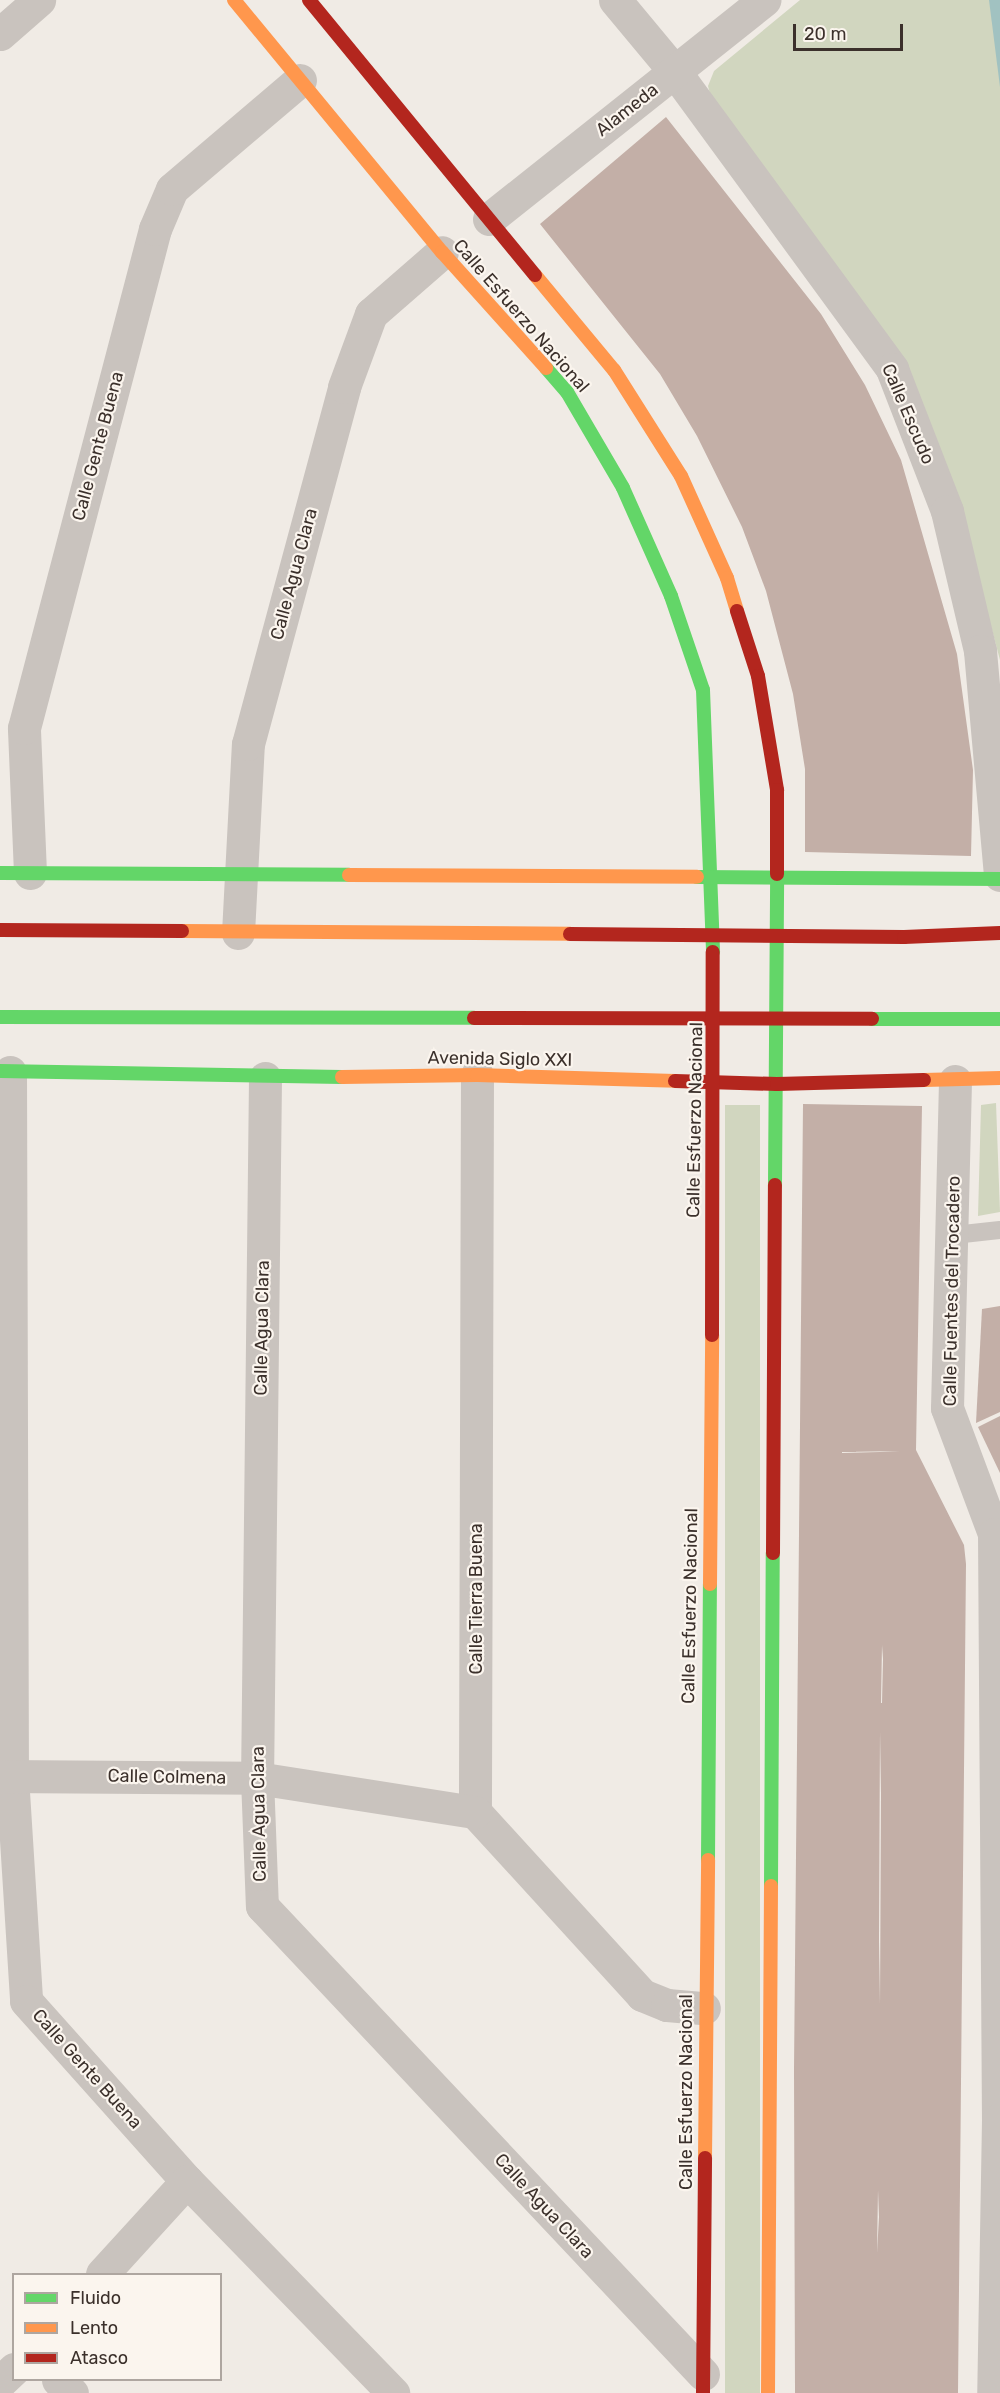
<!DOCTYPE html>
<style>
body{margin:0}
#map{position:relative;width:1000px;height:2393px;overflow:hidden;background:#f0ebe5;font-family:Rubik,sans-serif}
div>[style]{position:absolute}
.green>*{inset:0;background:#d1d6bf;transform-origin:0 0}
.water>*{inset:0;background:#a1c2c1}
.building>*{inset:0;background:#c3afa7}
.lane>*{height:18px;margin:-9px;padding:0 9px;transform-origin:9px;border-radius:9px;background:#c9c3be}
.street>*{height:33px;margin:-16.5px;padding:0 16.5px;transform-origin:16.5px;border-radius:16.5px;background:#c9c3be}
.fast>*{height:14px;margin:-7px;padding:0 7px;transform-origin:7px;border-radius:7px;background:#63d668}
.slow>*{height:14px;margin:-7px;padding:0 7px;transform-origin:7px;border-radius:7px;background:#ff974d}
.jam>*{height:14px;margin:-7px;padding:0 7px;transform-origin:7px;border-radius:7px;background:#b3261e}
span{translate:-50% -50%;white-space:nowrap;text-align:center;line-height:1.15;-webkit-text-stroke:4.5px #fbf5ee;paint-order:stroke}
.street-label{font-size:18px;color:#3b302b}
.legend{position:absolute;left:12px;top:2273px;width:210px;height:108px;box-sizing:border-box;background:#fbf5ee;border:2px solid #aea6a0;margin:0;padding:8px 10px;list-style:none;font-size:18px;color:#3b302b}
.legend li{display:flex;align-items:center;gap:12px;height:30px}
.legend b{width:30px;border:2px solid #aea6a0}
.scale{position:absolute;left:793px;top:24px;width:110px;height:27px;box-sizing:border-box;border:3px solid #3b302b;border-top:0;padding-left:8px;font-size:18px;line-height:21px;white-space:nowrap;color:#3b302b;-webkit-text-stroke:4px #fbf5ee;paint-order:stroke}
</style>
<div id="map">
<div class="green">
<div style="clip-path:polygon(800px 0,1000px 0,1000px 660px,954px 487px,901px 355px,712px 102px,708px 86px,714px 71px)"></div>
<div style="clip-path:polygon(996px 1103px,1000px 1212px,978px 1216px,981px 1105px)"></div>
<div style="left:760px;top:1105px;width:1288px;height:35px;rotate:90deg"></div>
</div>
<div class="water">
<div style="clip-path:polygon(989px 0,1000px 0,1000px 87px)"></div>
</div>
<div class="building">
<div style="clip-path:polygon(666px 117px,821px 314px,865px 385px,901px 460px,957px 654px,973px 770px,971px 856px,805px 852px,805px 769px,793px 694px,766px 591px,742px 527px,697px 436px,660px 374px,540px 224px)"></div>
<div style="clip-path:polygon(evenodd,803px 1104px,922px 1106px,916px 1450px,964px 1545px,966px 1564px,958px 2393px,795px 2393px,794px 2070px,803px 1104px,900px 1451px,880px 1452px,842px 1453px,842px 1452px,900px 1451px,803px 1104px,882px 1645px,883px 1659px,882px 1703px,881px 1703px,882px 1645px,803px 1104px,880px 1731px,881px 1794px,880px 2005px,879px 1941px,880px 1731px,803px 1104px,878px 2190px,879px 2217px,877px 2253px,878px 2190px)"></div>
<div style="clip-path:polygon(1000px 1306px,1000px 1412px,976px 1423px,982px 1309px)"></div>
<div style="clip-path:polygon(1000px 1416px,1000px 1473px,978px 1427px)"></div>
</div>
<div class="lane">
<div style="left:954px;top:1235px;width:46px;rotate:-6.2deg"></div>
</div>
<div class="street">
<div style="left:615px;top:0;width:94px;rotate:50.2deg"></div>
<div style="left:675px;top:72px;width:368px;rotate:53.8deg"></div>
<div style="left:892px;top:369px;width:152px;rotate:68.8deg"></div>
<div style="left:947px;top:511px;width:144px;rotate:76.7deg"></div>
<div style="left:980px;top:651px;width:225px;rotate:84.9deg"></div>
<div style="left:0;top:34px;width:52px;rotate:-41.1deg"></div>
<div style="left:489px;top:219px;width:352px;rotate:-38.5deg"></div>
<div style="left:30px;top:873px;width:145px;rotate:-92.4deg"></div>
<div style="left:24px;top:728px;width:516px;rotate:-75.29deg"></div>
<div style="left:155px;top:229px;width:43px;rotate:-67deg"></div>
<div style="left:172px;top:189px;width:168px;rotate:-40.4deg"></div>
<div style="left:238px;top:933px;width:189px;rotate:-87deg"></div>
<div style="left:248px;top:744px;width:370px;rotate:-74.9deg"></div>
<div style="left:344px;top:387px;width:78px;rotate:-69.7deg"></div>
<div style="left:371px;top:314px;width:94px;rotate:-41.1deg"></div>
<div style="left:10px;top:1072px;width:704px;rotate:89.84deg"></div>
<div style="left:12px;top:1776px;width:225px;rotate:86.4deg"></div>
<div style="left:26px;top:2001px;width:241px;rotate:48.2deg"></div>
<div style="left:187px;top:2181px;width:296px;rotate:45.8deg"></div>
<div style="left:477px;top:1075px;width:737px;rotate:90.16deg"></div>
<div style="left:475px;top:1812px;width:248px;rotate:47.6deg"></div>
<div style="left:642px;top:1995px;width:27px;rotate:22deg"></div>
<div style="left:667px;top:2005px;width:37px;rotate:5deg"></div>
<div style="left:265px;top:1078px;width:700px;rotate:90.65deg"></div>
<div style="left:257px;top:1778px;width:128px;rotate:87.8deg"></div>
<div style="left:262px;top:1906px;width:643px;rotate:46.7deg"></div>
<div style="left:955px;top:1081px;width:327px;rotate:91.4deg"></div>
<div style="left:947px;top:1408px;width:134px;rotate:69.5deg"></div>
<div style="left:994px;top:1534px;width:586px;rotate:89.61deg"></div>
<div style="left:998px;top:2120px;width:273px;rotate:91deg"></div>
<div style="left:0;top:1776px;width:257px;rotate:0.4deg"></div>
<div style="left:257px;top:1778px;width:221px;rotate:8.9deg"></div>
<div style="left:102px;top:2274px;width:126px;rotate:-47.6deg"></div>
<div style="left:58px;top:2380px;width:19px;rotate:43deg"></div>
<div style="left:0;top:2382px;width:19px;rotate:-43deg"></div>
</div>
<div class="fast">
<div style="left:546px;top:368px;width:32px;rotate:49deg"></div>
<div style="left:567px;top:392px;width:111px;rotate:59.7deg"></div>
<div style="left:623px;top:488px;width:118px;rotate:66deg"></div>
<div style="left:671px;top:596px;width:99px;rotate:71.2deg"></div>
<div style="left:703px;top:690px;width:262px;rotate:87.8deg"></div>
<div style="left:0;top:873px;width:349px;rotate:0.3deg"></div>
<div style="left:697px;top:877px;width:303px;rotate:0.4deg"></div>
<div style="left:0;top:1017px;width:474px;rotate:0.1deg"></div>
<div style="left:872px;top:1019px;width:128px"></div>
<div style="left:0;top:1071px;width:342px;rotate:1deg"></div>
<div style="left:775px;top:1185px;width:311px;rotate:-89.6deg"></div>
<div style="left:708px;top:1860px;width:276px;rotate:-89.6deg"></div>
<div style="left:771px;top:1886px;width:333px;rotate:-89.7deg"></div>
</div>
<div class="slow">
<div style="left:234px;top:0;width:327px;rotate:50.5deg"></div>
<div style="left:442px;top:252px;width:156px;rotate:48.1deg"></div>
<div style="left:535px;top:275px;width:124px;rotate:50.3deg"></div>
<div style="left:614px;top:370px;width:125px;rotate:57.7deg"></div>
<div style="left:681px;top:476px;width:112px;rotate:65.7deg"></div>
<div style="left:727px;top:578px;width:34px;rotate:73deg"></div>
<div style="left:349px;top:875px;width:348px;rotate:0.3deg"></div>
<div style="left:182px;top:931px;width:388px;rotate:0.4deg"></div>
<div style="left:342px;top:1077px;width:135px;rotate:-0.8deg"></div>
<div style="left:477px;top:1075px;width:198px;rotate:1.7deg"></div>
<div style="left:924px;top:1080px;width:76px;rotate:-1.5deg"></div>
<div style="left:710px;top:1584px;width:249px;rotate:-89.5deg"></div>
<div style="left:705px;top:2158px;width:298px;rotate:-89.4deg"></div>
<div style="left:768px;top:2393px;width:507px;rotate:-89.66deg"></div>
</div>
<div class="jam">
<div style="left:309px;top:0;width:356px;rotate:50.6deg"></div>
<div style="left:737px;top:611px;width:68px;rotate:72.1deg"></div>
<div style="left:758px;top:676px;width:116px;rotate:80.5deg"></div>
<div style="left:777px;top:790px;width:84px;rotate:90deg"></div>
<div style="left:0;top:930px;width:182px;rotate:0.3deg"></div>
<div style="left:570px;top:934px;width:334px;rotate:0.5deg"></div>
<div style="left:904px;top:937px;width:96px;rotate:-2.4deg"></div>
<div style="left:474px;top:1018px;width:398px;rotate:0.1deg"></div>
<div style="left:675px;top:1081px;width:102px;rotate:1.7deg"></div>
<div style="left:777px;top:1084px;width:147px;rotate:-1.6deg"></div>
<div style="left:712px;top:1335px;width:383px;rotate:-89.9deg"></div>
<div style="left:773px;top:1553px;width:368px;rotate:-89.7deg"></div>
<div style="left:703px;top:2393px;width:235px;rotate:-89.5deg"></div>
</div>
<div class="street-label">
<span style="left:627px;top:110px;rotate:-38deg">Alameda</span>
<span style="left:521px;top:316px;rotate:49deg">Calle Esfuerzo Nacional</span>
<span style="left:908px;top:414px;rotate:67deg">Calle Escudo</span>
<span style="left:98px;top:446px;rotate:-75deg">Calle Gente Buena</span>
<span style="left:294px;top:574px;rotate:-75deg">Calle Agua Clara</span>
<span style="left:500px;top:1059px;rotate:1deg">Avenida Siglo XXI</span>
<span style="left:695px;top:1120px;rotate:-89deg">Calle Esfuerzo Nacional</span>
<span style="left:952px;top:1291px;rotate:-89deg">Calle Fuentes del Trocadero</span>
<span style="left:262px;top:1328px;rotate:-89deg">Calle Agua Clara</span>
<span style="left:476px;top:1599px;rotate:-90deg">Calle Tierra Buena</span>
<span style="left:690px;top:1606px;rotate:-89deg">Calle Esfuerzo Nacional</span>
<span style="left:167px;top:1777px;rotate:1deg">Calle Colmena</span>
<span style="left:259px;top:1814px;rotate:-91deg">Calle Agua Clara</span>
<span style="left:87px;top:2069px;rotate:48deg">Calle Gente Buena</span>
<span style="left:686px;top:2092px;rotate:-90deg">Calle Esfuerzo Nacional</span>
<span style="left:544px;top:2206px;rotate:47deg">Calle Agua Clara</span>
</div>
<ul class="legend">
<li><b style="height:8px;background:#63d668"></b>Fluido</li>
<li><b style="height:8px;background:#ff974d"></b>Lento</li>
<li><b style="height:8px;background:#b3261e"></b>Atasco</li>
</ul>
<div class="scale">20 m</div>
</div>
